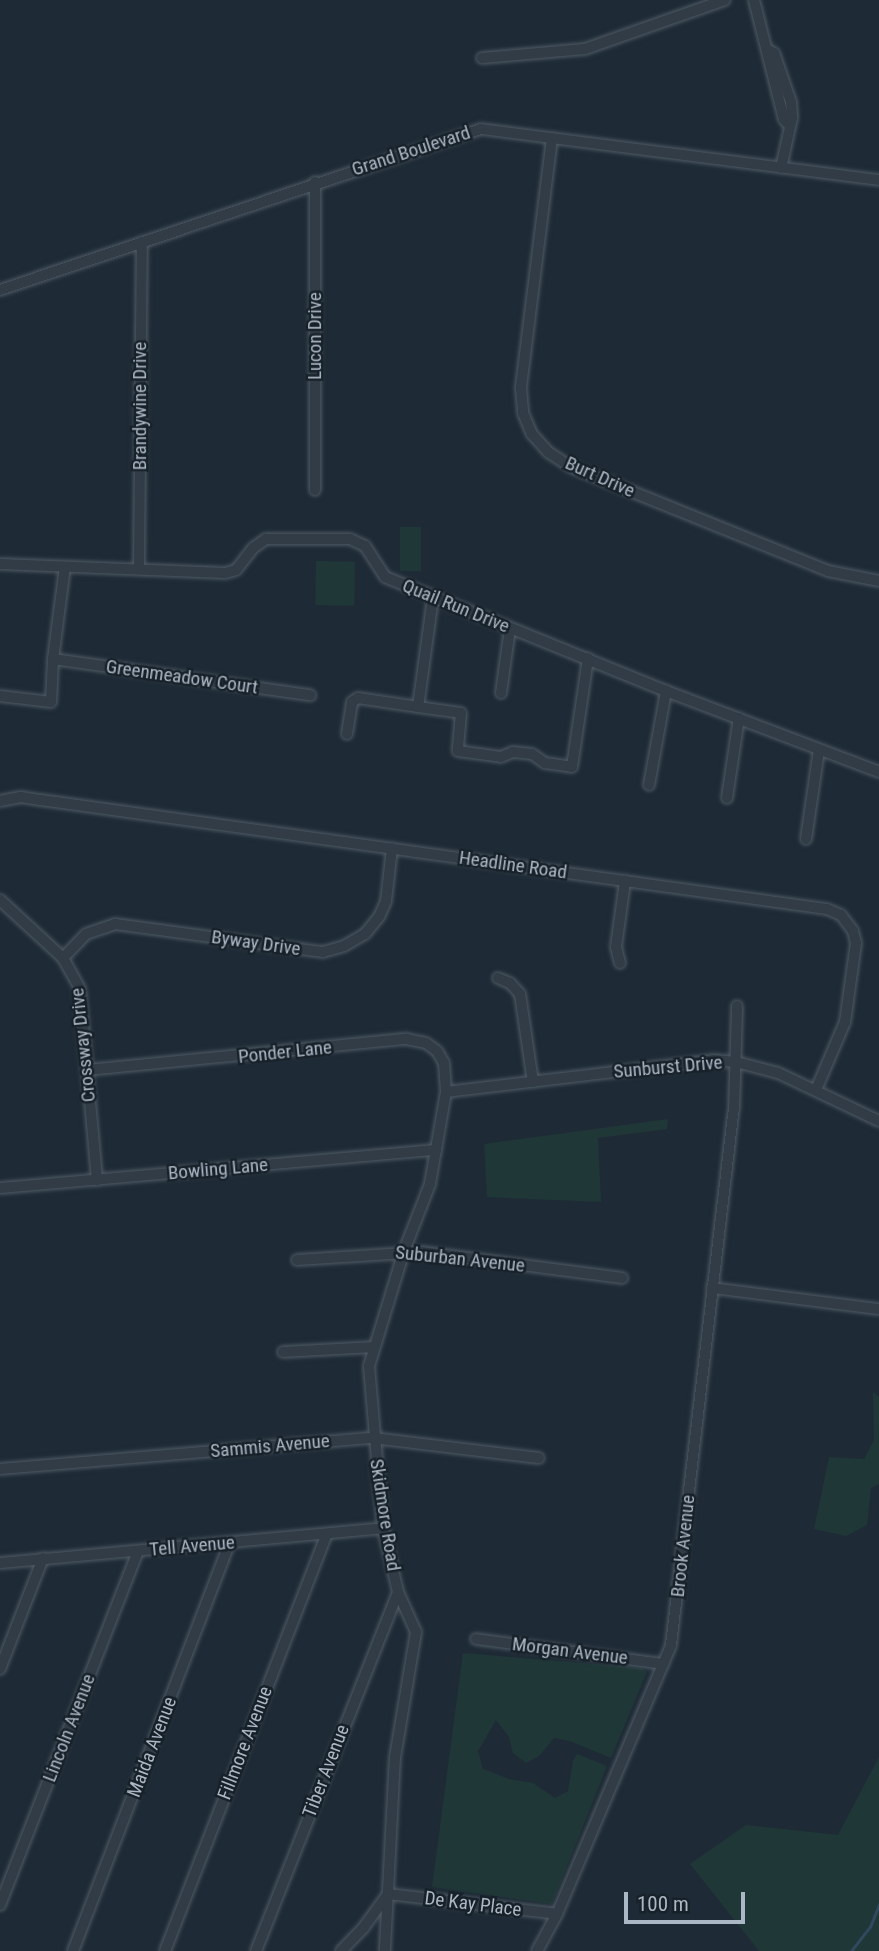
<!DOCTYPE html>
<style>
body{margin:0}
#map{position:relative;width:879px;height:1951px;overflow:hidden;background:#1e2b36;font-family:"Roboto Condensed",sans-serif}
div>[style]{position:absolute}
.green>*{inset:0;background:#203737;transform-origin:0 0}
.stream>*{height:2.5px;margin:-1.25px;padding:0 1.25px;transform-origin:1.25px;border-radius:1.25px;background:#30495e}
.roads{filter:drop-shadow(0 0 2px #4f5a65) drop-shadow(0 0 2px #4f5a65)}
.minor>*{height:10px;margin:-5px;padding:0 5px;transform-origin:5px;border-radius:5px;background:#313c46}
span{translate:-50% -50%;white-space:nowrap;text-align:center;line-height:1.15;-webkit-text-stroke:5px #17212a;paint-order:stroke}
.street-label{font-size:19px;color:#abb7c4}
.scale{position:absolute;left:624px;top:1892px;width:121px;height:32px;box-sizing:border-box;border:4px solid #abb7c4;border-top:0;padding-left:9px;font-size:21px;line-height:24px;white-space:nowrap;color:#abb7c4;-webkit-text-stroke:5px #17212a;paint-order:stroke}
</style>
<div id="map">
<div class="green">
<div style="left:400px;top:527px;width:21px;height:44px"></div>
<div style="left:316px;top:561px;width:39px;height:44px;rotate:1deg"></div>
<div style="clip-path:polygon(668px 1119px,667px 1129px,598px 1138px,601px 1202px,487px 1197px,484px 1144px)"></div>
<div style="clip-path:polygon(873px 1392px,879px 1397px,879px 1484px,871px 1488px,867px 1525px,846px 1536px,814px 1529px,829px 1457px,864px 1459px,874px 1440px)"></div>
<div style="clip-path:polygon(463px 1653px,642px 1668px,647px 1672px,611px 1758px,570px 1741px,554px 1738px,539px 1756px,526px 1763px,513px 1753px,509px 1737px,496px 1720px,478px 1751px,483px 1769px,509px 1779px,533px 1783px,555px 1798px,568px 1791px,573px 1761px,577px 1754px,607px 1766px,552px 1904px,432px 1887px)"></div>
<div style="clip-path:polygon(879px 1757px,879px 1951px,759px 1951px,690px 1864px,746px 1825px,838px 1835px)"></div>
</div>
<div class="stream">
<div style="left:851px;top:1951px;width:31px;rotate:-52deg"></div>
<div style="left:870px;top:1927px;width:24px;rotate:-68deg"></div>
</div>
<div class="roads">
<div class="minor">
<div style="left:754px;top:0;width:123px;rotate:75.9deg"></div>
<div style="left:784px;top:119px;width:6px;rotate:51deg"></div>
<div style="left:768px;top:50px;width:7px;rotate:27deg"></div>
<div style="left:774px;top:53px;width:52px;rotate:70.9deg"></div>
<div style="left:791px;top:102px;width:16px;rotate:86deg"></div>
<div style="left:792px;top:118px;width:51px;rotate:102.4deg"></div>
<div style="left:482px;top:58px;width:103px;rotate:-5deg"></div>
<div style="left:585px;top:49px;width:148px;rotate:-19.3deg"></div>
<div style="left:552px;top:138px;width:252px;rotate:97.1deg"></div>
<div style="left:521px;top:388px;width:25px;rotate:85deg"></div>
<div style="left:523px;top:413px;width:23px;rotate:67deg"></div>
<div style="left:532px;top:434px;width:24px;rotate:48deg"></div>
<div style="left:548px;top:452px;width:27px;rotate:33deg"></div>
<div style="left:571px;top:467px;width:277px;rotate:22deg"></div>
<div style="left:828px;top:571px;width:52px;rotate:11.1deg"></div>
<div style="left:0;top:290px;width:507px;rotate:-18.51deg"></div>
<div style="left:481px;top:129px;width:401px;rotate:7.3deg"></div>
<div style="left:315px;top:490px;width:308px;rotate:-90deg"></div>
<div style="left:0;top:564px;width:225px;rotate:2.3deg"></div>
<div style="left:225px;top:573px;width:11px;rotate:-15deg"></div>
<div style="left:236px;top:570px;width:28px;rotate:-52deg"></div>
<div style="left:253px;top:548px;width:16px;rotate:-35deg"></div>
<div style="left:266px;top:539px;width:84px"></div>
<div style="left:350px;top:539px;width:17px;rotate:25deg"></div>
<div style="left:365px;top:546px;width:37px;rotate:57deg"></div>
<div style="left:385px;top:577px;width:303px;rotate:22.1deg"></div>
<div style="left:666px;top:691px;width:228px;rotate:20.8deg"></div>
<div style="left:139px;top:569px;width:327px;rotate:-89.5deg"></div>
<div style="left:53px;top:659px;width:260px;rotate:8deg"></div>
<div style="left:501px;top:693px;width:66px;rotate:-82.1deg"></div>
<div style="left:0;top:696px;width:51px;rotate:6.7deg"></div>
<div style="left:51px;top:702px;width:43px;rotate:-87.3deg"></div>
<div style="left:53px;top:659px;width:93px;rotate:-82.6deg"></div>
<div style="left:418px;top:707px;width:111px;rotate:-82.2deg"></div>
<div style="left:347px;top:734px;width:32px;rotate:-81deg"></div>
<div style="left:352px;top:702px;width:7px;rotate:-34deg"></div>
<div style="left:358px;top:698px;width:61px;rotate:8.5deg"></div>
<div style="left:418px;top:707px;width:43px;rotate:7.9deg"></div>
<div style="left:461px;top:713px;width:38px;rotate:95deg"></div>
<div style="left:458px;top:751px;width:43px;rotate:7.9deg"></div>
<div style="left:501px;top:757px;width:13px;rotate:-23deg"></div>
<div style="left:513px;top:752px;width:19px;rotate:6deg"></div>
<div style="left:532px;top:754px;width:16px;rotate:35deg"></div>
<div style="left:545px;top:763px;width:27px;rotate:8deg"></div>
<div style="left:572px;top:767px;width:110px;rotate:-81.6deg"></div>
<div style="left:649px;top:785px;width:96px;rotate:-79.7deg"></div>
<div style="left:727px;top:798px;width:81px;rotate:-81.5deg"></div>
<div style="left:0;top:801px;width:21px;rotate:-11deg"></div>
<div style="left:21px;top:797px;width:20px;rotate:9deg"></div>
<div style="left:41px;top:800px;width:794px;rotate:7.9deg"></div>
<div style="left:827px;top:909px;width:15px;rotate:23deg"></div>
<div style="left:841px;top:915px;width:20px;rotate:53deg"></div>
<div style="left:853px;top:931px;width:12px;rotate:76deg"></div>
<div style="left:856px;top:943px;width:80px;rotate:97.9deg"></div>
<div style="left:845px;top:1022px;width:74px;rotate:113.1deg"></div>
<div style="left:806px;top:839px;width:90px;rotate:-81.7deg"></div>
<div style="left:0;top:900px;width:86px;rotate:42.6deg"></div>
<div style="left:63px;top:958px;width:35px;rotate:61deg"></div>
<div style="left:80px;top:989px;width:192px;rotate:84.9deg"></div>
<div style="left:63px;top:958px;width:33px;rotate:-46deg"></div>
<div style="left:86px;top:934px;width:31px;rotate:-19deg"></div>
<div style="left:115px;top:924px;width:210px;rotate:7.7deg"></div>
<div style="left:323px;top:952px;width:22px;rotate:-16deg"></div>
<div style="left:344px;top:946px;width:24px;rotate:-30deg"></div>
<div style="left:365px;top:934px;width:22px;rotate:-51deg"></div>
<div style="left:379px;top:917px;width:17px;rotate:-66deg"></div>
<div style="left:386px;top:901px;width:53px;rotate:-83.5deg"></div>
<div style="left:620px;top:963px;width:16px;rotate:-104deg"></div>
<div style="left:616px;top:947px;width:67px;rotate:-82.2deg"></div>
<div style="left:498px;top:978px;width:13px;rotate:23deg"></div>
<div style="left:510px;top:983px;width:15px;rotate:48deg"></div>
<div style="left:520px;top:994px;width:89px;rotate:81.6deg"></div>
<div style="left:87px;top:1070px;width:321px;rotate:-5.6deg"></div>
<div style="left:406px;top:1039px;width:20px;rotate:11deg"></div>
<div style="left:426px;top:1043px;width:14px;rotate:36deg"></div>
<div style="left:437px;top:1051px;width:14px;rotate:60deg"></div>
<div style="left:444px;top:1063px;width:29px;rotate:86deg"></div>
<div style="left:446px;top:1092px;width:93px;rotate:99.9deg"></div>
<div style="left:430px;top:1184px;width:72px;rotate:111.2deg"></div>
<div style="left:404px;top:1251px;width:120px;rotate:106.9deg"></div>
<div style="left:369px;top:1366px;width:163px;rotate:85.1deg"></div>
<div style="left:383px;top:1528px;width:66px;rotate:76.8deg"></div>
<div style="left:398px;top:1592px;width:44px;rotate:65.8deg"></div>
<div style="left:416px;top:1632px;width:127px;rotate:99.5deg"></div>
<div style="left:395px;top:1757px;width:194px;rotate:93deg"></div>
<div style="left:446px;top:1092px;width:269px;rotate:-6.8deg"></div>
<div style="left:713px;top:1060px;width:23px;rotate:5deg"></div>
<div style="left:736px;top:1062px;width:43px;rotate:14.7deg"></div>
<div style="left:778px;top:1073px;width:112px;rotate:25.4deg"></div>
<div style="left:734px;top:1110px;width:104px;rotate:-88.3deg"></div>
<div style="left:0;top:1188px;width:438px;rotate:-5deg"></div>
<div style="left:297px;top:1260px;width:125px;rotate:-3.7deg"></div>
<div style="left:422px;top:1252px;width:202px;rotate:7.4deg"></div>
<div style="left:712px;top:1288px;width:168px;rotate:7.2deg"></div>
<div style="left:283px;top:1352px;width:91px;rotate:-3.1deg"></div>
<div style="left:0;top:1469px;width:374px;rotate:-4.8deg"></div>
<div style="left:373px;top:1438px;width:167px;rotate:6.9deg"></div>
<div style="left:0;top:1563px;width:385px;rotate:-5.2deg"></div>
<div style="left:476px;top:1639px;width:189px;rotate:7.6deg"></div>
<div style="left:0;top:1669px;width:119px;rotate:-68.8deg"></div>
<div style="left:388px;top:1894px;width:170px;rotate:6.7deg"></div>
<div style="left:0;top:1905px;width:380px;rotate:-68.7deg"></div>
<div style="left:73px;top:1951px;width:437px;rotate:-69deg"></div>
<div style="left:165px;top:1951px;width:446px;rotate:-68.8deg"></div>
<div style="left:256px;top:1951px;width:386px;rotate:-68.4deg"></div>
<div style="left:341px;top:1951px;width:33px;rotate:-46deg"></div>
<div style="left:364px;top:1927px;width:41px;rotate:-54deg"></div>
<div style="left:537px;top:1951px;width:42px;rotate:-61.6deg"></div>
<div style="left:557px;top:1914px;width:292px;rotate:-67deg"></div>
<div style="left:671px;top:1645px;width:534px;rotate:-83.33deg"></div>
</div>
</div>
<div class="street-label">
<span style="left:411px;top:151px;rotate:-18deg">Grand Boulevard</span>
<span style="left:315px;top:336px;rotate:-90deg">Lucon Drive</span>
<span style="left:140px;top:406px;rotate:-90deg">Brandywine Drive</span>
<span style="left:600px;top:477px;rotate:24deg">Burt Drive</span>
<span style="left:456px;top:606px;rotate:22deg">Quail Run Drive</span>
<span style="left:182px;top:677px;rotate:8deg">Greenmeadow Court</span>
<span style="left:513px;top:865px;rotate:8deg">Headline Road</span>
<span style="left:256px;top:943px;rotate:8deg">Byway Drive</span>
<span style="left:83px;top:1045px;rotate:-96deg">Crossway Drive</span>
<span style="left:285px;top:1052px;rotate:-6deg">Ponder Lane</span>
<span style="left:668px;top:1067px;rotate:-5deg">Sunburst Drive</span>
<span style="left:218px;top:1169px;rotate:-5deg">Bowling Lane</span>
<span style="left:460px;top:1259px;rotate:6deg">Suburban Avenue</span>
<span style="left:270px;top:1446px;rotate:-5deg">Sammis Avenue</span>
<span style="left:385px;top:1515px;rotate:81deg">Skidmore Road</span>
<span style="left:192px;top:1546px;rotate:-5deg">Tell Avenue</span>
<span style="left:683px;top:1546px;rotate:-84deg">Brook Avenue</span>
<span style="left:570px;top:1651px;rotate:7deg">Morgan Avenue</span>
<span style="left:69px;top:1728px;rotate:-69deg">Lincoln Avenue</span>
<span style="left:245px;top:1743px;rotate:-69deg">Fillmore Avenue</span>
<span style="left:152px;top:1747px;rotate:-69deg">Maida Avenue</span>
<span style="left:326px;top:1771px;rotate:-69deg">Tiber Avenue</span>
<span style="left:473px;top:1904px;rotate:7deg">De Kay Place</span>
</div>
<div class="scale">100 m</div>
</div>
